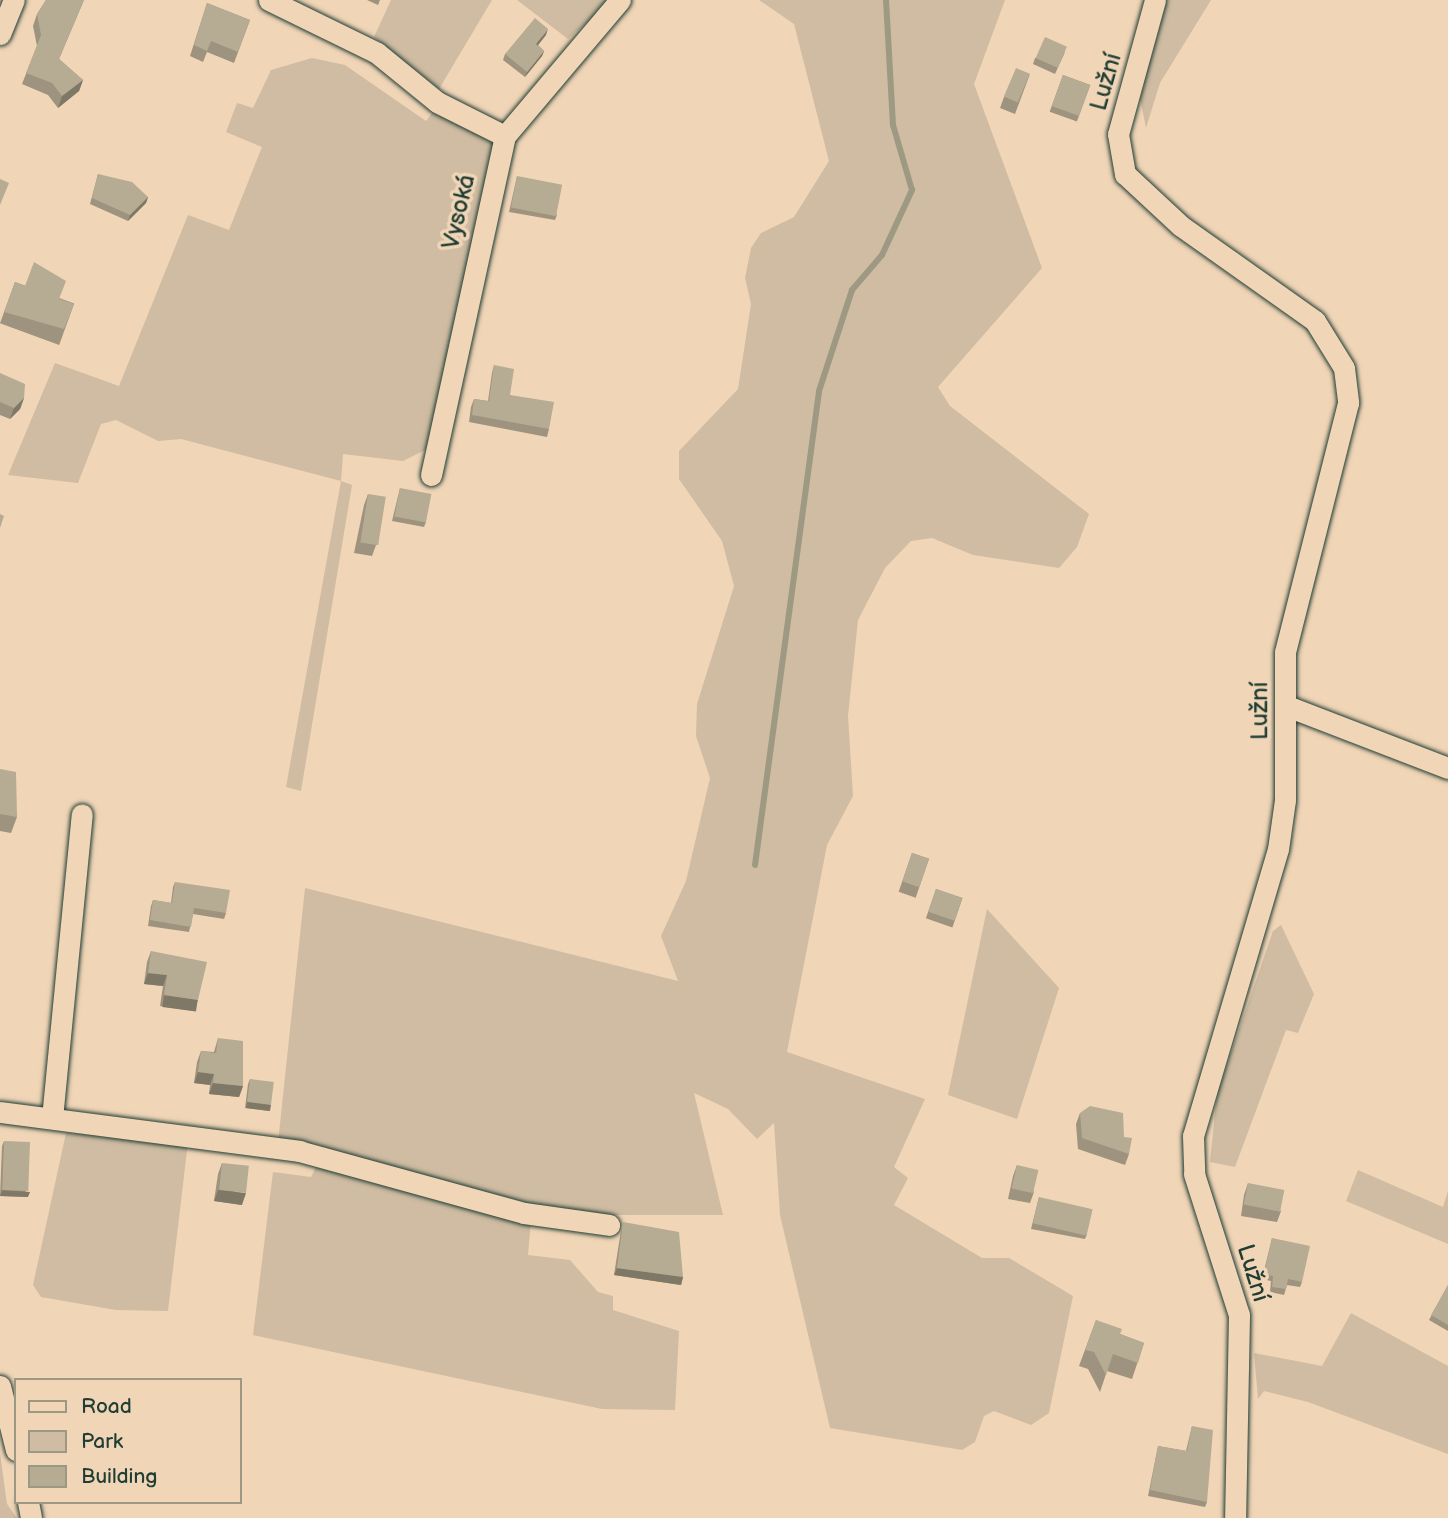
<!DOCTYPE html>
<meta charset="utf-8">
<style>
body{margin:0}
#map{position:relative;width:1448px;height:1518px;overflow:hidden;background:#f1d5b7;font-family:"Balsamiq Sans",sans-serif}
div>[style]{position:absolute}
.green>*{inset:0;background:#cfbca2}
.stream>*{height:6px;margin:-3px;padding:0 3px;transform-origin:3px;border-radius:3px;background:#9e9983}
.roads{filter:drop-shadow(0 0 2px #1f3d34) drop-shadow(0 0 2px #1f3d34)}
.minor>*{height:21px;margin:-10.5px;padding:0 10.5px;transform-origin:10.5px;border-radius:10.5px;background:#f1d5b7}
.wall>*{inset:0;background:#9d937e;transform-origin:0 0}
.shaded-wall>*{inset:0;background:#7f7867;transform-origin:0 0}
.building>*{inset:0;background:#b6ab93;transform-origin:0 0}
span{translate:-50% -50%;white-space:nowrap;text-align:center;line-height:1.15;-webkit-text-stroke:7px #f1d5b7;paint-order:stroke}
.street-label{font-size:24px;color:#1f3d34}
.legend{position:absolute;left:14px;top:1378px;width:228px;height:126px;box-sizing:border-box;background:#f1d5b7;border:2px solid #9d9883;margin:0;padding:9px 12px;list-style:none;font-size:21px;color:#1f3d34}
.legend li{display:flex;align-items:center;gap:14px;height:35px}
.legend b{width:35px;border:2px solid #9d9883}
</style>
<div id="map">
<div class="green">
<div style="clip-path:polygon(391px 0,492px 0,439px 89px,374px 37px)"></div>
<div style="clip-path:polygon(517px 0,612px 0,568px 39px)"></div>
<div style="clip-path:polygon(759px 0,1005px 0,974px 84px,1042px 268px,938px 387px,950px 406px,1089px 514px,1077px 547px,1059px 568px,973px 555px,932px 538px,911px 541px,885px 568px,858px 620px,848px 716px,853px 796px,827px 845px,787px 1052px,925px 1099px,894px 1167px,908px 1178px,894px 1205px,982px 1258px,1009px 1258px,1073px 1296px,1049px 1413px,1031px 1425px,994px 1411px,984px 1416px,975px 1442px,962px 1450px,830px 1428px,780px 1215px,774px 1123px,757px 1139px,728px 1109px,694px 1093px,723px 1215px,610px 1215px,531px 1206px,278px 1143px,305px 888px,678px 981px,661px 936px,686px 881px,710px 778px,696px 736px,697px 704px,734px 586px,722px 541px,679px 479px,679px 451px,738px 389px,751px 304px,745px 278px,751px 248px,761px 233px,794px 217px,829px 161px,794px 24px)"></div>
<div style="clip-path:polygon(1167px 0,1211px 0,1160px 83px,1146px 128px,1140px 98px)"></div>
<div style="clip-path:polygon(312px 58px,345px 65px,426px 121px,435px 109px,496px 143px,427px 449px,403px 461px,343px 454px,341px 481px,352px 485px,301px 791px,286px 787px,341px 481px,181px 439px,158px 441px,116px 420px,101px 424px,78px 483px,8px 475px,55px 363px,119px 386px,188px 215px,229px 230px,262px 147px,226px 132px,237px 103px,253px 108px,271px 70px)"></div>
<div style="clip-path:polygon(987px 909px,1059px 988px,1017px 1119px,948px 1095px)"></div>
<div style="clip-path:polygon(1281px 925px,1314px 994px,1298px 1033px,1286px 1030px,1235px 1167px,1210px 1162px,1217px 1094px,1273px 931px)"></div>
<div style="clip-path:polygon(66px 1133px,188px 1142px,168px 1311px,116px 1310px,41px 1297px,33px 1285px)"></div>
<div style="clip-path:polygon(316px 1167px,531px 1221px,528px 1255px,570px 1260px,598px 1292px,613px 1296px,613px 1310px,679px 1331px,675px 1410px,602px 1409px,253px 1335px,273px 1172px,311px 1177px)"></div>
<div style="clip-path:polygon(1358px 1170px,1443px 1207px,1448px 1191px,1448px 1244px,1346px 1201px)"></div>
<div style="clip-path:polygon(1351px 1313px,1448px 1366px,1448px 1454px,1308px 1402px,1264px 1391px,1258px 1399px,1254px 1353px,1322px 1366px)"></div>
<div style="clip-path:polygon(0 1453px,7px 1504px,17px 1518px,0 1518px)"></div>
</div>
<div class="stream">
<div style="left:755px;top:865px;width:478px;rotate:-82.3deg"></div>
<div style="left:819px;top:391px;width:106px;rotate:-71.9deg"></div>
<div style="left:852px;top:290px;width:46px;rotate:-49.4deg"></div>
<div style="left:882px;top:255px;width:72px;rotate:-65.2deg"></div>
<div style="left:912px;top:190px;width:68px;rotate:-106.3deg"></div>
<div style="left:893px;top:125px;width:125px;rotate:-93.2deg"></div>
</div>
<div class="roads">
<div class="minor">
<div style="left:269px;top:0;width:120px;rotate:26.1deg"></div>
<div style="left:377px;top:53px;width:77px;rotate:39.2deg"></div>
<div style="left:437px;top:102px;width:76px;rotate:26.6deg"></div>
<div style="left:1155px;top:0;width:139px;rotate:105.4deg"></div>
<div style="left:1118px;top:134px;width:41px;rotate:80.1deg"></div>
<div style="left:1125px;top:174px;width:76px;rotate:42.9deg"></div>
<div style="left:1181px;top:226px;width:164px;rotate:35.3deg"></div>
<div style="left:1315px;top:321px;width:55px;rotate:58.3deg"></div>
<div style="left:1344px;top:368px;width:35px;rotate:83deg"></div>
<div style="left:1348px;top:403px;width:257px;rotate:104.2deg"></div>
<div style="left:1285px;top:652px;width:148px;rotate:90deg"></div>
<div style="left:1285px;top:800px;width:49px;rotate:98.1deg"></div>
<div style="left:1278px;top:849px;width:299px;rotate:106.5deg"></div>
<div style="left:1193px;top:1136px;width:38px;rotate:88deg"></div>
<div style="left:1194px;top:1174px;width:148px;rotate:72.3deg"></div>
<div style="left:1239px;top:1315px;width:203px;rotate:91.1deg"></div>
<div style="left:0;top:34px;width:37px;rotate:-68deg"></div>
<div style="left:431px;top:475px;width:347px;rotate:-77.7deg"></div>
<div style="left:505px;top:136px;width:178px;rotate:-49.8deg"></div>
<div style="left:1287px;top:706px;width:173px;rotate:21.1deg"></div>
<div style="left:0;top:1112px;width:302px;rotate:7.4deg"></div>
<div style="left:299px;top:1151px;width:233px;rotate:15.4deg"></div>
<div style="left:524px;top:1213px;width:86px;rotate:8deg"></div>
<div style="left:52px;top:1118px;width:305px;rotate:-84.4deg"></div>
<div style="left:0;top:1386px;width:66px;rotate:76deg"></div>
<div style="left:28px;top:1502px;width:16px;rotate:79deg"></div>
</div>
</div>
<div class="wall">
<div style="clip-path:polygon(46px 0,84px 0,59px 59px,83px 80px,79px 91px,58px 108px,48px 95px,22px 84px,37px 46px,33px 26px,37px 14px)"></div>
<div style="clip-path:polygon(367px 0,380px 0,378px 5px)"></div>
<div style="clip-path:polygon(207px 3px,250px 20px,234px 63px,207px 52px,203px 62px,190px 56px)"></div>
<div style="clip-path:polygon(546px 35px,538px 45px,544px 51px,542px 56px,525px 77px,503px 60px,505px 54px)"></div>
<div style="clip-path:polygon(1065px 52px,1055px 74px,1033px 64px,1035px 58px)"></div>
<div style="clip-path:polygon(1030px 74px,1015px 114px,1000px 108px,1004px 97px)"></div>
<div style="left:1063px;top:75px;width:29px;height:39px;rotate:20deg"></div>
<div style="clip-path:polygon(98px 174px,148px 197px,146px 203px,128px 221px,90px 204px)"></div>
<div style="clip-path:polygon(517px 176px,557px 215px,555px 220px,509px 212px)"></div>
<div style="left:15px;top:282px;width:63px;height:44px;rotate:20deg"></div>
<div style="clip-path:polygon(494px 365px,510px 395px,549px 429px,547px 437px,469px 422px,471px 407px,474px 399px,488px 401px,492px 373px)"></div>
<div style="clip-path:polygon(0 373px,24px 398px,20px 409px,10px 419px,0 415px)"></div>
<div style="clip-path:polygon(400px 488px,426px 522px,424px 527px,392px 521px)"></div>
<div style="clip-path:polygon(368px 494px,376px 545px,372px 556px,354px 553px,364px 505px)"></div>
<div style="clip-path:polygon(0 769px,17px 817px,11px 833px,0 831px)"></div>
<div style="left:912px;top:853px;width:18px;height:41px;rotate:19deg"></div>
<div style="clip-path:polygon(175px 882px,226px 913px,224px 919px,193px 914px,189px 932px,148px 926px,151px 906px,153px 900px,171px 903px,173px 887px)"></div>
<div style="left:936px;top:889px;width:28px;height:31px;rotate:19deg"></div>
<div style="clip-path:polygon(151px 951px,198px 1000px,194px 1011px,160px 1006px,163px 986px,144px 984px,147px 962px)"></div>
<div style="clip-path:polygon(218px 1038px,243px 1086px,239px 1097px,209px 1094px,210px 1085px,194px 1083px,197px 1062px,201px 1051px,214px 1052px)"></div>
<div style="clip-path:polygon(250px 1079px,271px 1105px,269px 1111px,245px 1108px,248px 1084px)"></div>
<div style="clip-path:polygon(1080px 1113px,1124px 1137px,1129px 1154px,1125px 1165px,1078px 1149px,1076px 1124px)"></div>
<div style="clip-path:polygon(4px 1141px,28px 1197px,0 1196px,2px 1146px)"></div>
<div style="clip-path:polygon(222px 1163px,242px 1205px,214px 1201px,218px 1174px)"></div>
<div style="clip-path:polygon(1017px 1165px,1034px 1192px,1030px 1203px,1008px 1199px,1013px 1176px)"></div>
<div style="clip-path:polygon(1248px 1183px,1281px 1211px,1277px 1222px,1241px 1216px,1244px 1195px)"></div>
<div style="clip-path:polygon(1039px 1197px,1087px 1234px,1085px 1239px,1031px 1229px)"></div>
<div style="clip-path:polygon(623px 1222px,683px 1277px,681px 1285px,614px 1275px,621px 1230px)"></div>
<div style="clip-path:polygon(1272px 1238px,1302px 1282px,1300px 1287px,1287px 1285px,1284px 1295px,1270px 1292px,1271px 1281px,1262px 1279px)"></div>
<div style="clip-path:polygon(1448px 1285px,1448px 1331px,1429px 1320px)"></div>
<div style="clip-path:polygon(1096px 1320px,1120px 1334px,1144px 1343px,1132px 1379px,1107px 1371px,1100px 1392px,1088px 1369px,1079px 1366px)"></div>
<div style="clip-path:polygon(1192px 1426px,1207px 1502px,1205px 1507px,1148px 1496px,1158px 1446px,1186px 1451px)"></div>
</div>
<div class="shaded-wall">
<div style="clip-path:polygon(548px 29px,546px 35px,534px 50px,536px 44px)"></div>
<div style="clip-path:polygon(544px 51px,542px 56px,525px 77px,527px 72px)"></div>
<div style="clip-path:polygon(83px 80px,79px 91px,58px 108px,62px 96px)"></div>
<div style="clip-path:polygon(148px 197px,146px 203px,128px 221px,130px 215px)"></div>
<div style="clip-path:polygon(24px 398px,20px 409px,10px 419px,14px 408px)"></div>
<div style="clip-path:polygon(148px 973px,167px 975px,163px 986px,144px 984px)"></div>
<div style="left:164px;top:995px;width:34px;height:12px;rotate:8deg"></div>
<div style="clip-path:polygon(198px 1072px,214px 1074px,210px 1085px,194px 1083px)"></div>
<div style="clip-path:polygon(213px 1083px,243px 1086px,239px 1097px,209px 1094px)"></div>
<div style="left:247px;top:1102px;width:24px;height:6px;rotate:7deg"></div>
<div style="clip-path:polygon(2px 1190px,30px 1192px,28px 1197px,0 1196px)"></div>
<div style="clip-path:polygon(218px 1190px,246px 1193px,242px 1205px,214px 1201px)"></div>
<div style="clip-path:polygon(617px 1268px,683px 1277px,681px 1285px,614px 1275px)"></div>
</div>
<div class="building">
<div style="clip-path:polygon(46px 0,84px 0,59px 59px,83px 80px,62px 96px,52px 83px,26px 73px,41px 35px,37px 14px)"></div>
<div style="clip-path:polygon(207px 3px,250px 20px,238px 52px,211px 41px,207px 51px,194px 45px)"></div>
<div style="clip-path:polygon(535px 18px,548px 29px,536px 44px,544px 51px,527px 72px,505px 54px)"></div>
<div style="left:1045px;top:37px;width:24px;height:23px;rotate:24deg"></div>
<div style="left:1016px;top:68px;width:15px;height:31px;rotate:23deg"></div>
<div style="left:1063px;top:75px;width:29px;height:33px;rotate:20deg"></div>
<div style="clip-path:polygon(98px 174px,132px 182px,148px 197px,130px 215px,92px 198px)"></div>
<div style="left:517px;top:176px;width:46px;height:32px;rotate:11deg"></div>
<div style="clip-path:polygon(0 179px,9px 183px,0 205px)"></div>
<div style="clip-path:polygon(34px 262px,66px 281px,59px 299px,74px 304px,64px 329px,4px 312px,15px 282px,25px 286px)"></div>
<div style="clip-path:polygon(494px 365px,514px 369px,510px 395px,554px 402px,549px 429px,472px 415px,474px 399px,489px 401px)"></div>
<div style="clip-path:polygon(0 373px,25px 384px,24px 398px,14px 408px,0 402px)"></div>
<div style="left:400px;top:488px;width:32px;height:29px;rotate:11deg"></div>
<div style="left:368px;top:494px;width:18px;height:49px;rotate:9deg"></div>
<div style="clip-path:polygon(0 514px,4px 516px,0 528px)"></div>
<div style="clip-path:polygon(0 769px,16px 772px,17px 817px,0 814px)"></div>
<div style="left:912px;top:853px;width:18px;height:30px;rotate:19deg"></div>
<div style="clip-path:polygon(175px 882px,230px 890px,226px 913px,194px 908px,191px 927px,150px 920px,153px 900px,172px 903px)"></div>
<div style="left:936px;top:889px;width:28px;height:24px;rotate:19deg"></div>
<div style="clip-path:polygon(151px 951px,207px 962px,198px 1000px,164px 995px,167px 975px,148px 973px)"></div>
<div style="clip-path:polygon(218px 1038px,243px 1041px,243px 1086px,213px 1083px,214px 1074px,198px 1072px,201px 1051px,216px 1053px)"></div>
<div style="left:250px;top:1079px;width:24px;height:23px;rotate:7deg"></div>
<div style="clip-path:polygon(1090px 1106px,1123px 1113px,1124px 1137px,1132px 1138px,1129px 1154px,1082px 1138px,1080px 1113px)"></div>
<div style="left:4px;top:1141px;width:26px;height:49px;rotate:2deg"></div>
<div style="left:222px;top:1163px;width:27px;height:27px;rotate:6deg"></div>
<div style="left:1017px;top:1165px;width:22px;height:24px;rotate:13deg"></div>
<div style="left:1248px;top:1183px;width:37px;height:22px;rotate:11deg"></div>
<div style="left:1039px;top:1197px;width:55px;height:27px;rotate:13deg"></div>
<div style="clip-path:polygon(623px 1222px,679px 1232px,683px 1277px,617px 1268px)"></div>
<div style="clip-path:polygon(1272px 1238px,1310px 1246px,1302px 1282px,1288px 1279px,1286px 1289px,1272px 1287px,1273px 1276px,1264px 1274px)"></div>
<div style="clip-path:polygon(1448px 1285px,1448px 1325px,1431px 1315px)"></div>
<div style="clip-path:polygon(1096px 1320px,1122px 1329px,1120px 1334px,1144px 1343px,1138px 1363px,1113px 1354px,1106px 1375px,1094px 1352px,1085px 1350px)"></div>
<div style="clip-path:polygon(1192px 1426px,1213px 1430px,1207px 1502px,1150px 1490px,1158px 1446px,1187px 1451px)"></div>
</div>
<div class="street-label">
<span style="left:1106px;top:82px;rotate:-74deg">Lužní</span>
<span style="left:459px;top:212px;rotate:-77deg">Vysoká</span>
<span style="left:1260px;top:711px;rotate:-90deg">Lužní</span>
<span style="left:1253px;top:1273px;rotate:73deg">Lužní</span>
</div>
<ul class="legend">
<li><b style="height:9px;background:#f1d5b7"></b>Road</li>
<li><b style="height:19px;background:#cfbca2"></b>Park</li>
<li><b style="height:19px;background:#b6ab93"></b>Building</li>
</ul>
</div>
